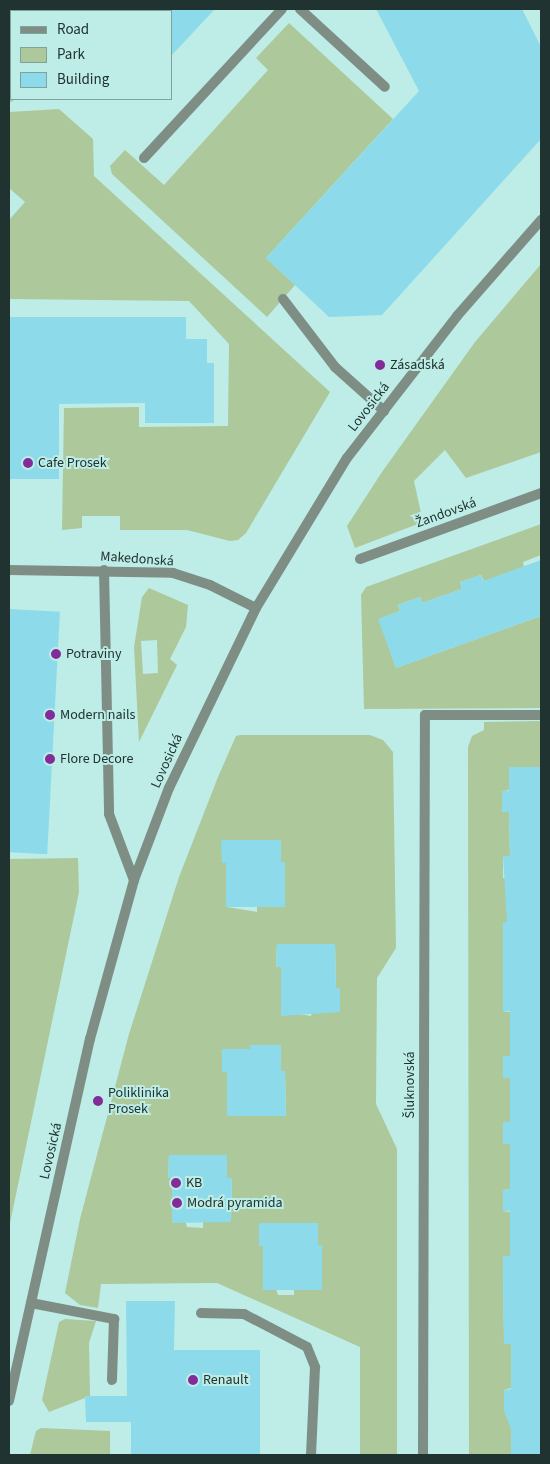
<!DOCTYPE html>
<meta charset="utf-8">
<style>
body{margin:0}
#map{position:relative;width:550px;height:1464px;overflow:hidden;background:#bdede6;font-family:"Source Sans 3",sans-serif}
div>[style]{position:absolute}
.green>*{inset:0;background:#adc89a}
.building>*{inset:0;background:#8ddbea;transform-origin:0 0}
.service>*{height:10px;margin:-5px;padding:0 5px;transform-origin:5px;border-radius:5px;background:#7f8e85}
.minor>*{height:10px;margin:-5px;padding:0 5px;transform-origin:5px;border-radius:5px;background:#7f8e85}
.tertiary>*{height:10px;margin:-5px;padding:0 5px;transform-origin:5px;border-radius:5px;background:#7f8e85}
.dots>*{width:14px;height:14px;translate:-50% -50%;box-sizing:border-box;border:2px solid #bdede6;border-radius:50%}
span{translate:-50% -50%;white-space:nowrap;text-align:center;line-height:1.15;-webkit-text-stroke:4px #bdede6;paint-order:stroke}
.poi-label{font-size:14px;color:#203330}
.left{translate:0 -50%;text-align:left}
.street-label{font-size:14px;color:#203330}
.frame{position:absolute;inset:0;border:10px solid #203330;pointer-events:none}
.legend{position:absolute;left:10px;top:10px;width:162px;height:90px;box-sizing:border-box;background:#bdede6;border:1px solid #7ea39d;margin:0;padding:6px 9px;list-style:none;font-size:15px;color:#203330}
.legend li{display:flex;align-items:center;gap:10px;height:25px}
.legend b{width:25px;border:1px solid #7ea39d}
</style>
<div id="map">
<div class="green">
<div style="clip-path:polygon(289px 23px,393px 119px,266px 258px,295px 285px,267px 317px,112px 174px,110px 166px,125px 150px,164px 185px,268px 70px,256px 58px)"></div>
<div style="clip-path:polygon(9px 59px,11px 99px,16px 99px,9px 103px)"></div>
<div style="clip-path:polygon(59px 109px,93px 139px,94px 176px,330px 392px,246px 533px,238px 540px,230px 541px,187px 530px,120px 530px,120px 516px,82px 516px,82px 528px,62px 530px,64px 408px,139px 407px,139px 427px,228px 426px,229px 344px,189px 301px,9px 299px,9px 220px,25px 202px,9px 188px,9px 112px)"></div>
<div style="clip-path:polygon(541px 264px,541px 452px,466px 478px,445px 450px,414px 481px,423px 522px,355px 548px,347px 526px,382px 472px,475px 342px)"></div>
<div style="clip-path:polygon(541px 524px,541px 555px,523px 562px,524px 567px,484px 581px,481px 575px,460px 582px,462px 589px,422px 603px,420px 597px,398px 605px,400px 611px,379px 619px,396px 668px,541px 616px,541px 708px,364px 709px,361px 595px,366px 587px)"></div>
<div style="clip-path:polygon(evenodd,149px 588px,188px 605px,186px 627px,170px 659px,177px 665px,139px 742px,134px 647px,142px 597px,149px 588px,157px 640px,158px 673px,143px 674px,141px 641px,157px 640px)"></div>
<div style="clip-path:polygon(541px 721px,541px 767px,509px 767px,509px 790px,504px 791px,502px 812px,509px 812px,510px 856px,503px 856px,503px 878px,510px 878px,507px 922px,503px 922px,504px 1012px,510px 1012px,510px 1056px,503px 1056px,503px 1078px,510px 1078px,510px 1122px,503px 1122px,503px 1144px,510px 1144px,510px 1189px,503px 1190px,503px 1211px,510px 1212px,510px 1256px,503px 1256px,504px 1344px,511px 1344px,511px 1388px,504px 1390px,504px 1411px,511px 1411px,511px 1455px,469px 1455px,468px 747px,472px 736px,484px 730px,484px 722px)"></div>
<div style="clip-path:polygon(evenodd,240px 735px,370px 735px,383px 740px,393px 752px,396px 948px,377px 978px,376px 1104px,397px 1149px,397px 1455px,360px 1455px,360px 1347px,217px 1283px,101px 1284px,98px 1308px,80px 1305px,65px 1293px,80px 1219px,129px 1034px,179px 877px,218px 777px,236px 736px,240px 735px,222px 840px,281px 840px,281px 862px,285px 862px,285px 907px,257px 907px,257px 912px,227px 907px,226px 863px,222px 863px,222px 840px,240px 735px,277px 944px,335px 944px,336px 988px,340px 989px,340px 1011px,312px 1012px,311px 1016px,281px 1011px,281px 967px,276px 967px,277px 944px,240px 735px,250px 1045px,269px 1045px,281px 1071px,285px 1071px,286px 1116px,227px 1116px,227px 1072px,222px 1071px,222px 1049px,250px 1049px,250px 1045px,240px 735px,169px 1155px,227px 1155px,227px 1178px,232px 1178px,231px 1222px,203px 1222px,203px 1228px,187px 1227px,172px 1178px,168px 1178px,169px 1155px,240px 735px,259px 1223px,318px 1223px,318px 1245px,322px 1245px,322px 1290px,294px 1290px,294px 1295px,278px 1295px,263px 1246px,259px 1246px,259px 1223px)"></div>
<div style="clip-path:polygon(78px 858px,79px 892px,9px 1228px,9px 859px)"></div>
<div style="clip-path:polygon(65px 1319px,96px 1321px,89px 1343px,90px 1396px,49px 1412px,42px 1400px,59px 1322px)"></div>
<div style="clip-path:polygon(41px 1428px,110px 1431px,110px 1455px,30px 1455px,36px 1431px)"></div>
</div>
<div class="building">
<div style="clip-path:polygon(171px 9px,215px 9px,171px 56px)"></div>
<div style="clip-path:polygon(376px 9px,522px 9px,541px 47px,541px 139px,382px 315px,329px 317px,266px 258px,419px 91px)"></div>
<div style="clip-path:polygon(9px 317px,186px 317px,186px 339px,207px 339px,207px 363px,214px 363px,214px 423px,145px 423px,145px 403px,59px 404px,59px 479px,9px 479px)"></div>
<div style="clip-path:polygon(541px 560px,541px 616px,396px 668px,378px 619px,400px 611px,398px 605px,420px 597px,422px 603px,462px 589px,460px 582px,481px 575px,483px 581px)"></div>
<div style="left:9px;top:609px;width:51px;height:243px;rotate:3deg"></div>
<div style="clip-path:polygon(509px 767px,541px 767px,541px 1455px,511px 1455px,511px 1429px,504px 1411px,504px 1390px,511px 1389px,511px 1344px,504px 1344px,503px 1278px,503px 1256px,510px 1256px,510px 1211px,503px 1211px,503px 1190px,510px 1189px,510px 1144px,503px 1144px,503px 1122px,510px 1122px,510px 1078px,503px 1078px,503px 1056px,510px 1056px,510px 1011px,503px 1012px,503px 922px,507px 922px,503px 856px,510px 856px,509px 812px,502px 812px,502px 791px,509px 791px)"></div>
<div style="clip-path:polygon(221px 840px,281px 840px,281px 862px,285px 862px,285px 907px,226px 907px,226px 863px,222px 863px)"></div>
<div style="clip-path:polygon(277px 944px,335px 944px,336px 988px,340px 988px,340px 1012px,281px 1016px,281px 967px,276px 967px)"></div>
<div style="clip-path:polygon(250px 1045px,281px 1045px,281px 1071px,285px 1071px,286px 1116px,227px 1116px,227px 1072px,222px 1072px,222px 1049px,250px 1049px)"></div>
<div style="clip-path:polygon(169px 1155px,227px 1155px,227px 1178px,232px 1178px,231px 1222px,172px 1223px,172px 1178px,168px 1178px)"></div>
<div style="clip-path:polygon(259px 1223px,318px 1223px,318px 1245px,322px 1245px,322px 1290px,263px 1290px,263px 1246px,259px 1246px)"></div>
<div style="clip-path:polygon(126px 1301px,175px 1301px,174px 1350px,260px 1350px,260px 1455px,131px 1455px,131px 1422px,86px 1422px,85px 1396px,127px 1396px)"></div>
</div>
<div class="service">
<div style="left:300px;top:9px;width:115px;rotate:42.5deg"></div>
<div style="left:144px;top:158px;width:203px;rotate:-47.2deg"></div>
<div style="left:283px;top:299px;width:86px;rotate:52.6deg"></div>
<div style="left:335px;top:367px;width:66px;rotate:41.9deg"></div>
<div style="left:104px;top:570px;width:244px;rotate:88.8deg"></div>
<div style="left:109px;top:814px;width:71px;rotate:69.3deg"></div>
<div style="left:425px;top:715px;width:116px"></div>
<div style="left:31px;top:1303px;width:85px;rotate:10.9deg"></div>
<div style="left:114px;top:1319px;width:61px;rotate:91.9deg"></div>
<div style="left:201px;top:1313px;width:43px;rotate:1.3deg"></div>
<div style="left:244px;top:1314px;width:71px;rotate:27.6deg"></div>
<div style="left:307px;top:1347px;width:22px;rotate:68deg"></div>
<div style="left:315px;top:1367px;width:88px;rotate:92.6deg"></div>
</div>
<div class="minor">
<div style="left:360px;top:559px;width:193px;rotate:-20deg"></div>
<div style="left:9px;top:570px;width:164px;rotate:1deg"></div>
<div style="left:173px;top:573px;width:39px;rotate:18deg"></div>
<div style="left:210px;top:585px;width:51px;rotate:26.6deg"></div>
<div style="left:423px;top:1455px;width:740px;rotate:-89.85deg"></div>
</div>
<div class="tertiary">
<div style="left:9px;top:1401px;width:371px;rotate:-77.4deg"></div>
<div style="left:90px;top:1039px;width:165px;rotate:-74.5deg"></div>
<div style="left:134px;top:880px;width:98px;rotate:-69.2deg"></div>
<div style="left:169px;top:788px;width:200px;rotate:-64.2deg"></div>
<div style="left:256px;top:608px;width:175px;rotate:-58.8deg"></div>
<div style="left:347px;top:458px;width:180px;rotate:-52.2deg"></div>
<div style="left:457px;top:316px;width:128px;rotate:-48.8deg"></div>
</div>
<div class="dots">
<div style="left:380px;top:365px;background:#822c9a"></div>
<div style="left:28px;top:463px;background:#822c9a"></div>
<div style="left:56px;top:654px;background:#822c9a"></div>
<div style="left:50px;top:715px;background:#822c9a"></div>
<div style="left:50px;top:759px;background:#822c9a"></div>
<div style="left:98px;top:1101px;background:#822c9a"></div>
<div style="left:176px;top:1183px;background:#822c9a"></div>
<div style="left:177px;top:1203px;background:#822c9a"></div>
<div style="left:193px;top:1380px;background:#822c9a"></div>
</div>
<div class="poi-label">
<span class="left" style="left:390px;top:365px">Zásadská</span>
<span class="left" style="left:38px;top:463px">Cafe Prosek</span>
<span class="left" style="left:66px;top:654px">Potraviny</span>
<span class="left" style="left:60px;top:715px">Modern nails</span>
<span class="left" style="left:60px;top:759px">Flore Decore</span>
<span class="left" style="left:108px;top:1101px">Poliklinika<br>Prosek</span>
<span class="left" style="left:186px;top:1183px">KB</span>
<span class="left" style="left:187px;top:1203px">Modrá pyramida</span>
<span class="left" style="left:203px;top:1380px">Renault</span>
</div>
<div class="street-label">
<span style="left:369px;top:407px;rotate:-52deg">Lovosická</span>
<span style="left:446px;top:513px;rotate:-20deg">Žandovská</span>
<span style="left:137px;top:559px;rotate:4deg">Makedonská</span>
<span style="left:167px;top:761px;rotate:-66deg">Lovosická</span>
<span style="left:410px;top:1085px;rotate:-90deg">Šluknovská</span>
<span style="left:51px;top:1151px;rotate:-77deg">Lovosická</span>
</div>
<div class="frame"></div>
<ul class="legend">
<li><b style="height:6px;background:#7f8e85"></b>Road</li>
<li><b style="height:14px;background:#adc89a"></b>Park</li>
<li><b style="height:14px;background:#8ddbea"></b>Building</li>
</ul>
</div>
